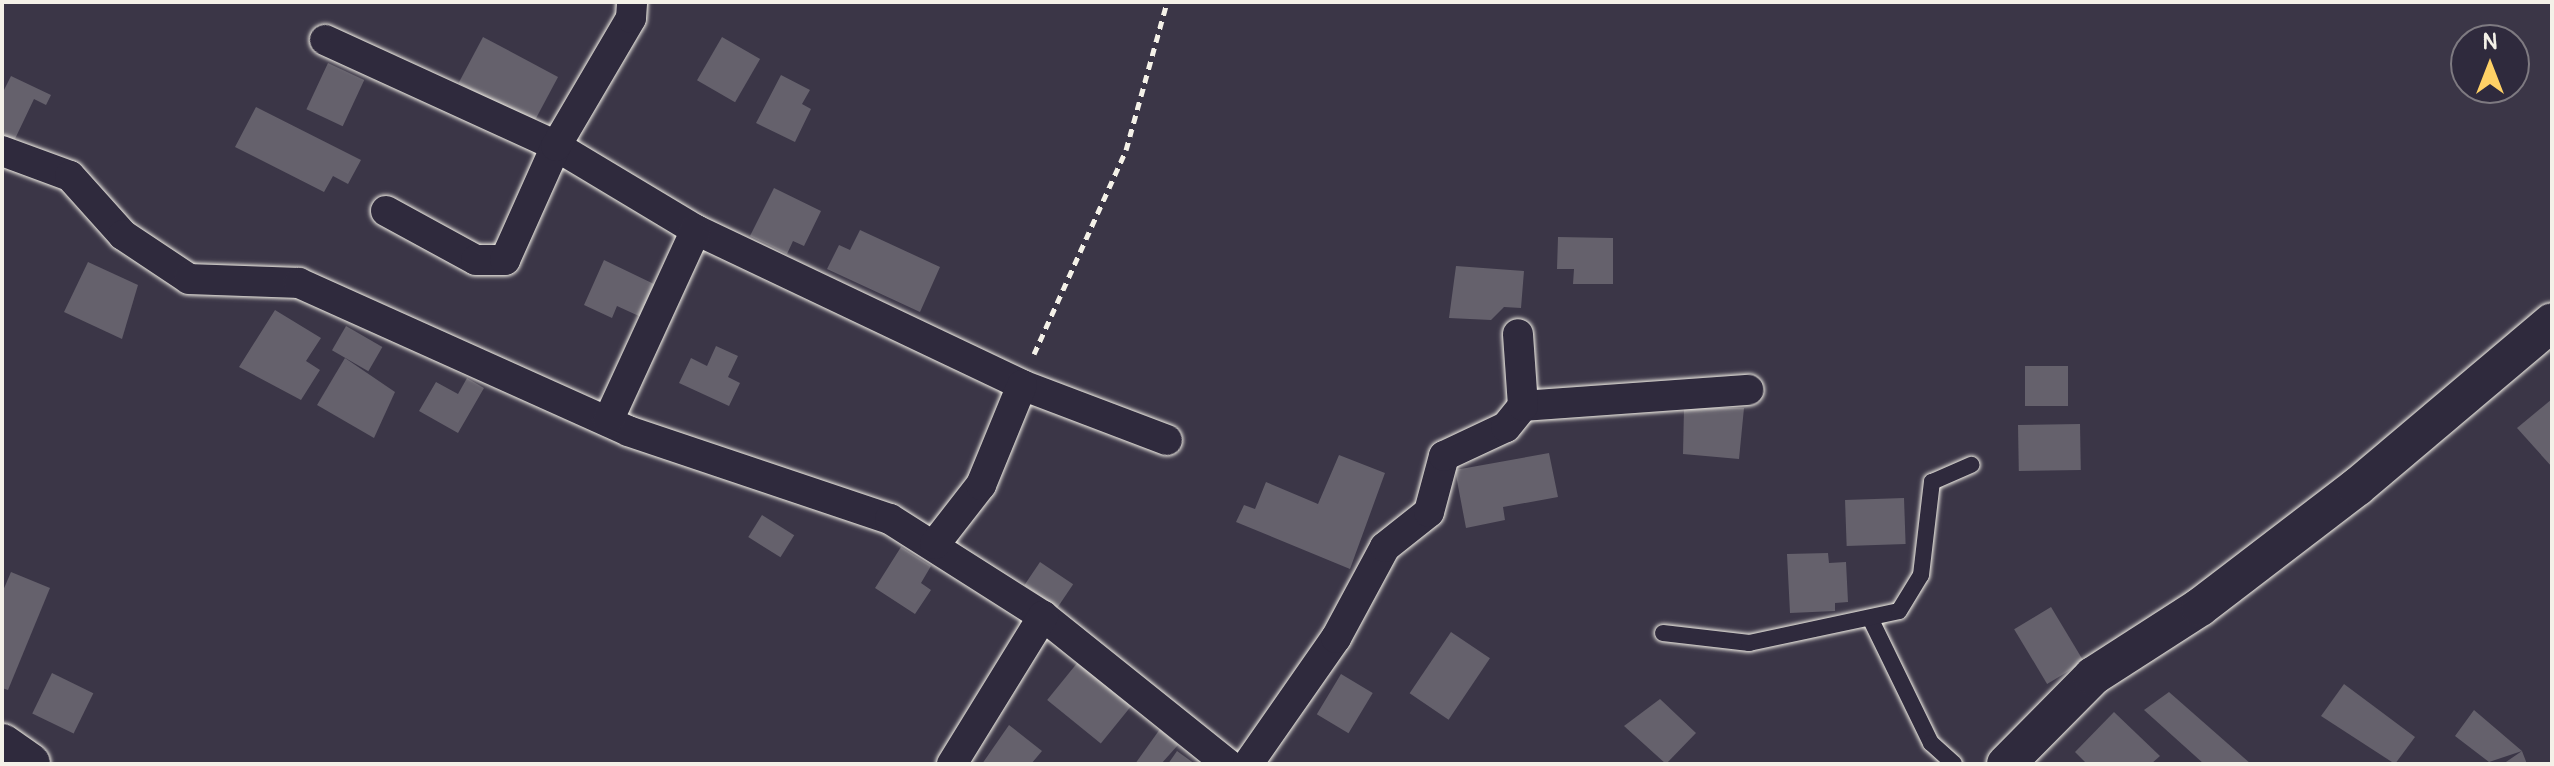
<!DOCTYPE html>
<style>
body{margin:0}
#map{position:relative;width:2554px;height:766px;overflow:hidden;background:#3b3647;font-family:Pangolin,sans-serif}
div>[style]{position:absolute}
.building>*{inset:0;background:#65616c;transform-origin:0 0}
.path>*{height:5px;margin-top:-2.5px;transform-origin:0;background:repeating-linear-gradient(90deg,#f4f1e8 0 8px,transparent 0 14px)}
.roads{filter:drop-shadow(0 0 2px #f4f1e8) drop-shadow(0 0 2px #f4f1e8)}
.service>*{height:16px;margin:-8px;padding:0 8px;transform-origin:8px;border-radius:8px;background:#2f2a3d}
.minor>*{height:30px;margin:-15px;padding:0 15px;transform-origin:15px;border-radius:15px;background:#2f2a3d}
.tertiary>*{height:38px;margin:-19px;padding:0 19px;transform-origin:19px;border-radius:19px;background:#2f2a3d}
.secondary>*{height:42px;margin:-21px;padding:0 21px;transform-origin:21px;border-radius:21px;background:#2f2a3d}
span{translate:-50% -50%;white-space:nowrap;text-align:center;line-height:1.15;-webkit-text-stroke:8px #2f2a3d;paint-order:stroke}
.frame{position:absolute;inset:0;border:4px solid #f4f1e8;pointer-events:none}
.north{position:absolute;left:2450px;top:24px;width:80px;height:80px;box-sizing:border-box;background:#2f2a3d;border:2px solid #7e7a81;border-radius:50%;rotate:0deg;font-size:22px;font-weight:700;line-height:32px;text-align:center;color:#f4f1e8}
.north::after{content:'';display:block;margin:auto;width:28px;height:36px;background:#ffd166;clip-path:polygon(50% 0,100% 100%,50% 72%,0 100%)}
</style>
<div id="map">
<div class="building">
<div style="left:483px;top:37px;width:85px;height:52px;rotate:28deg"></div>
<div style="left:722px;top:37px;width:44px;height:50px;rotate:30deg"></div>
<div style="left:328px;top:63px;width:40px;height:51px;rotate:25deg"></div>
<div style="clip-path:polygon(781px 75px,810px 90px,802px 104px,811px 109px,795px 142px,756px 123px)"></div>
<div style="clip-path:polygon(11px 76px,51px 95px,46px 105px,34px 99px,14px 141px,2px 135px,2px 94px)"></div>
<div style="clip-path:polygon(256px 107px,361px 160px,348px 184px,333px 176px,324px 192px,235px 147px)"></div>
<div style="clip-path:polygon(774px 188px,821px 211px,804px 246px,793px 241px,787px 254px,750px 236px)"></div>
<div style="clip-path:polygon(860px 230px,940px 267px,920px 312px,827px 269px,839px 245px,850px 250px)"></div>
<div style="clip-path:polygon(1558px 237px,1613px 238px,1613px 284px,1573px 284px,1574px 269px,1557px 269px)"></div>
<div style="clip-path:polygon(604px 260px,656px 285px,641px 317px,617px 306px,612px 318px,584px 305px)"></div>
<div style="clip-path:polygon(88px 262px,138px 285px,122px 339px,64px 312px)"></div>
<div style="clip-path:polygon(1456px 266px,1524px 271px,1521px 308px,1504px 307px,1491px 320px,1449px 318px)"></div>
<div style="clip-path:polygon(275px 310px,321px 338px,306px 361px,320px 370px,301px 400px,239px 367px)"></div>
<div style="left:346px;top:326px;width:42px;height:28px;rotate:30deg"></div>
<div style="clip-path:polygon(716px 346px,738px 356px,728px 377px,740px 383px,729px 406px,679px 383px,691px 358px,707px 366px)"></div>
<div style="clip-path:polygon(345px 358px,395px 392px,374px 438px,317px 405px)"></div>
<div style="left:2068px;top:366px;width:40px;height:43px;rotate:90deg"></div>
<div style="clip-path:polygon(467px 378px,484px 388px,458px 433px,419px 411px,436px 382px,458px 394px)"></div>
<div style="clip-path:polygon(2552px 399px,2552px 467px,2517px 428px)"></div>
<div style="clip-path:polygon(1684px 408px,1744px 408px,1739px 459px,1683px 454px)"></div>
<div style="left:2080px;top:424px;width:46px;height:62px;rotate:89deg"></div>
<div style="clip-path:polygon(1549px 453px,1558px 497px,1503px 507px,1505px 520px,1466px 528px,1455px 470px)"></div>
<div style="clip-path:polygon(1339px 455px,1385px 473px,1350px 569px,1236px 522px,1244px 505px,1255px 509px,1266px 482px,1318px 504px)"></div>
<div style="left:1904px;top:498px;width:46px;height:59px;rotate:88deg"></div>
<div style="left:762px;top:515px;width:38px;height:26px;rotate:32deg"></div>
<div style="clip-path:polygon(901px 547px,931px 566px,921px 583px,931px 590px,915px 614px,875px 588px)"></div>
<div style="clip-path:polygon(1828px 553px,1829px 563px,1846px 562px,1848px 602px,1835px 603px,1835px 611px,1790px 613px,1787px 554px)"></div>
<div style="left:1040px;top:562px;width:40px;height:28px;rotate:34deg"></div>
<div style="clip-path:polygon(11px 572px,50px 588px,8px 690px,2px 688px,2px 593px)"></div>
<div style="left:2051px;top:607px;width:64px;height:43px;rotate:59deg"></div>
<div style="left:1451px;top:632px;width:47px;height:74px;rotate:34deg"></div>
<div style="left:1078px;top:662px;width:69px;height:49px;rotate:39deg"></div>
<div style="left:52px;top:673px;width:46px;height:45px;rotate:26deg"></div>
<div style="left:1341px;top:674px;width:37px;height:47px;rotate:31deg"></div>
<div style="clip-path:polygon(2344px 684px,2415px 737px,2395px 764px,2321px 716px)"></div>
<div style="clip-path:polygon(2169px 692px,2251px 764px,2204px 764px,2144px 710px)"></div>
<div style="clip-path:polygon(1660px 699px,1696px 733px,1666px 764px,1624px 726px)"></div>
<div style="clip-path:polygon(2474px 710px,2522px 751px,2527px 764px,2503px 764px,2522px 751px,2489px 762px,2455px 736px)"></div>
<div style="clip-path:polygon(2114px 712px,2160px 756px,2151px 764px,2087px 764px,2075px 752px)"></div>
<div style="clip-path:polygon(1009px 725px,1042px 751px,1031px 764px,982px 764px)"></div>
<div style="clip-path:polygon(1160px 729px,1178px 745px,1161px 764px,1135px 764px)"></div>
<div style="clip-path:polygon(1177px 751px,1195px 764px,1168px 764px)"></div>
</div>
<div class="path">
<div style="left:1034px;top:354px;width:224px;rotate:-65.7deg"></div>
<div style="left:1126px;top:150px;width:154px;rotate:-74.5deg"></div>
</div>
<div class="roads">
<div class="service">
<div style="left:1871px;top:620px;width:137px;rotate:64deg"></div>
<div style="left:1931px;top:743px;width:31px;rotate:42deg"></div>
<div style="left:1663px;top:633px;width:87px;rotate:6.6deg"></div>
<div style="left:1749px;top:643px;width:153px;rotate:-12deg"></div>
<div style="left:1899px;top:611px;width:42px;rotate:-58.6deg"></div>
<div style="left:1921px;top:575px;width:94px;rotate:-83.3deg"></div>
<div style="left:1932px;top:482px;width:43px;rotate:-23.6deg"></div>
</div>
<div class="minor">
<div style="left:325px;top:40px;width:254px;rotate:24.6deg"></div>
<div style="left:556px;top:146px;width:163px;rotate:31deg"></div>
<div style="left:696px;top:230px;width:361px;rotate:25.4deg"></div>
<div style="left:1022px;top:385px;width:155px;rotate:20.8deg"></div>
<div style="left:2px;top:151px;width:72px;rotate:20.2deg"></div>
<div style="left:70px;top:176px;width:79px;rotate:48.1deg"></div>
<div style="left:123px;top:235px;width:79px;rotate:33.7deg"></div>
<div style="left:189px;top:279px;width:110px;rotate:2.1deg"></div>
<div style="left:299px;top:283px;width:361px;rotate:24.2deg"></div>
<div style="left:628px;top:431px;width:276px;rotate:18.6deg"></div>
<div style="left:890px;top:519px;width:181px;rotate:32.4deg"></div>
<div style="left:1043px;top:616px;width:237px;rotate:38.7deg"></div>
<div style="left:386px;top:211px;width:102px;rotate:28.6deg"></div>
<div style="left:476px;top:260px;width:29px"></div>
<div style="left:505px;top:260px;width:125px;rotate:-65.9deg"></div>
<div style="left:556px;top:146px;width:148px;rotate:-59.6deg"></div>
<div style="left:631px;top:18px;width:16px;rotate:-86deg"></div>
<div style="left:1523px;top:406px;width:226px;rotate:-4.1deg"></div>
<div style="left:608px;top:421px;width:210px;rotate:-65.3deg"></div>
<div style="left:935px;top:544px;width:75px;rotate:-52.1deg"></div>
<div style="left:981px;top:485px;width:108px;rotate:-67.7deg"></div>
<div style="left:952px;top:764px;width:174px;rotate:-58.4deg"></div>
<div style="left:1248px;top:764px;width:154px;rotate:-55.1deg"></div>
<div style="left:1336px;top:638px;width:103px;rotate:-61.7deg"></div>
<div style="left:1385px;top:547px;width:56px;rotate:-38.5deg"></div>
<div style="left:1429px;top:512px;width:58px;rotate:-75deg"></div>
<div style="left:1444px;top:456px;width:68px;rotate:-25.1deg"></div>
<div style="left:1506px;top:427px;width:27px;rotate:-51deg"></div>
<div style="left:1523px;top:406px;width:72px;rotate:-94deg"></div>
</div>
<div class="tertiary">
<div style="left:2006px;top:764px;width:124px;rotate:-45.3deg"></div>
<div style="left:2093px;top:676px;width:127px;rotate:-32.8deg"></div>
<div style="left:2200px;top:607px;width:198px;rotate:-37.4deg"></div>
<div style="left:2357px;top:487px;width:255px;rotate:-40.2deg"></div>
</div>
<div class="secondary">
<div style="left:2px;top:745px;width:33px;rotate:35deg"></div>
</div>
</div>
<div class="frame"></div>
<div class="north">N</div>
</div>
